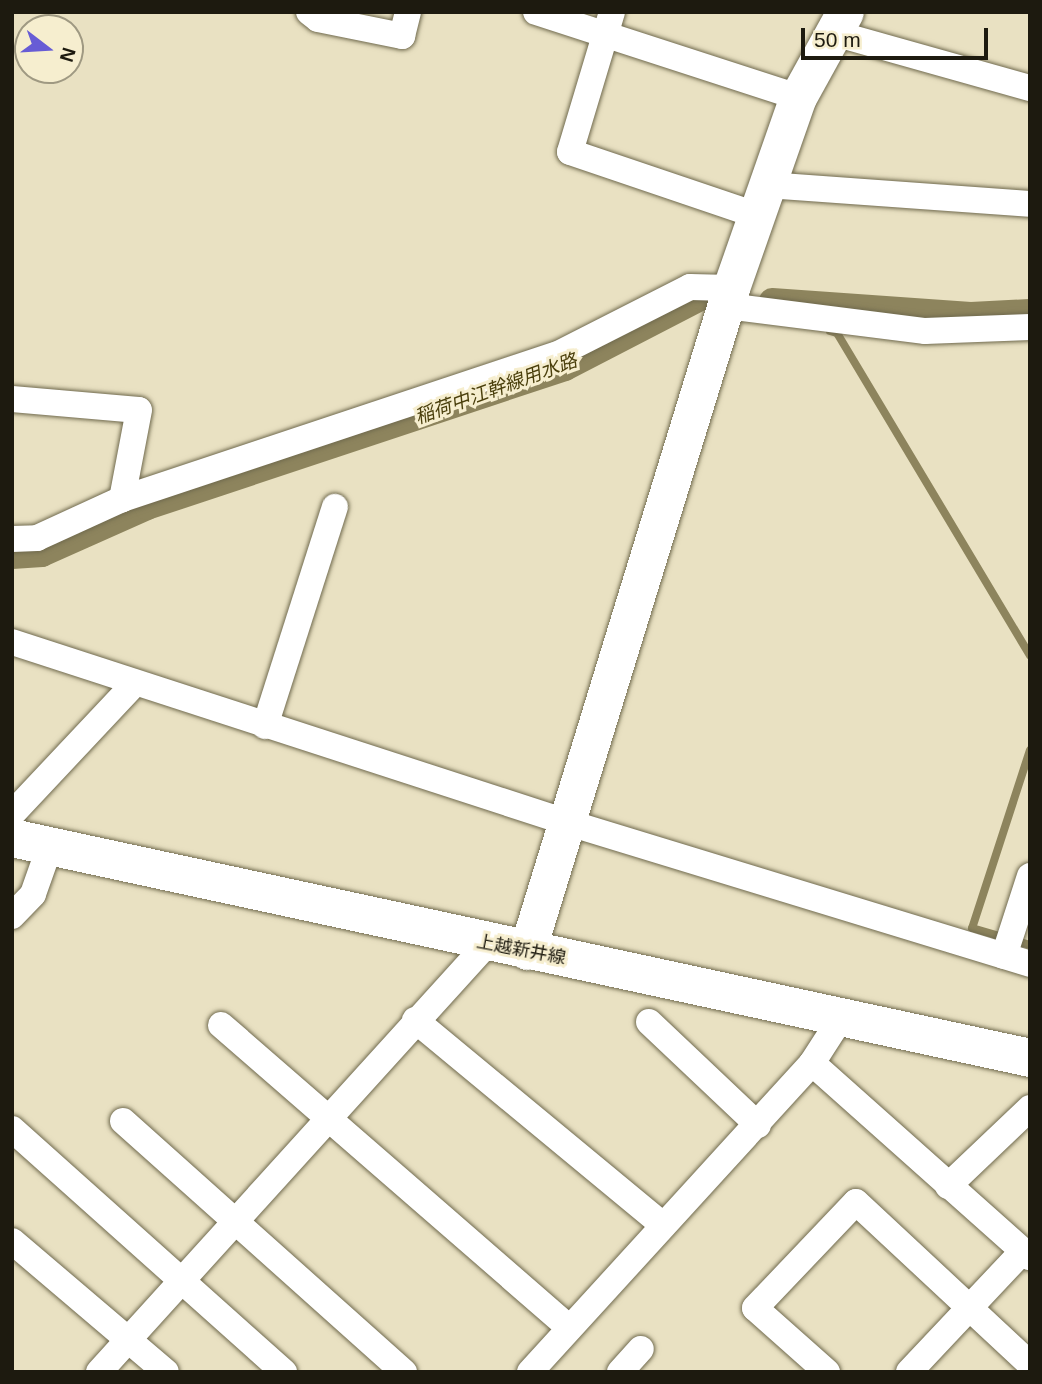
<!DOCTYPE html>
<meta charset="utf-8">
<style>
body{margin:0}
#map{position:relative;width:1042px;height:1384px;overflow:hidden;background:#e9e1c2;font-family:Helvetica,"Noto Sans JP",sans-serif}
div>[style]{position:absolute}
.stream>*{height:8px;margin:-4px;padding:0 4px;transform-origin:4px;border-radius:4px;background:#8d845d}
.canal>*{height:26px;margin:-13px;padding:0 13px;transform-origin:13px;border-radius:13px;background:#8d845d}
.roads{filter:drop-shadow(0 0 2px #706a4e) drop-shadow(0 0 2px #706a4e)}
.street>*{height:26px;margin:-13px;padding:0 13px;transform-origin:13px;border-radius:13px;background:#fff}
.secondary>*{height:37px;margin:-18.5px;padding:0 18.5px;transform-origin:18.5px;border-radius:18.5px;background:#fff}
.primary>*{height:38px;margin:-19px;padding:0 19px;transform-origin:19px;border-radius:19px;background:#fff}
span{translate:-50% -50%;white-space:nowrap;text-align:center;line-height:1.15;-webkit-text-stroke:6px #f6eecf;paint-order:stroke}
.street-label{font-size:18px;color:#1d1a0f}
.water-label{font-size:19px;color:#4a3f0c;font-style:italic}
.frame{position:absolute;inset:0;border:14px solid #1d1a0f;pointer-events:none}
.north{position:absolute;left:14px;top:14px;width:70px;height:70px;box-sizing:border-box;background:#f6eecf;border:2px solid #9f9982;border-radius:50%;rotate:107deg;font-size:19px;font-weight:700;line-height:28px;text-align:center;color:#1d1a0f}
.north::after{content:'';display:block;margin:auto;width:24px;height:32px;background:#675cd5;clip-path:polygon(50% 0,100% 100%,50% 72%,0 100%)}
.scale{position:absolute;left:801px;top:28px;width:187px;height:32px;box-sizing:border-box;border:4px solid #1d1a0f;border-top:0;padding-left:9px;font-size:21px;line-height:24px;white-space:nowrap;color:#1d1a0f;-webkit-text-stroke:5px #f6eecf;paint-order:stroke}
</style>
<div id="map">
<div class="stream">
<div style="left:830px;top:331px;width:7px;rotate:16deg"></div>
<div style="left:837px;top:333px;width:376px;rotate:59.1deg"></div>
<div style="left:1030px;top:750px;width:187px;rotate:108deg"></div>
<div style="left:972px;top:928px;width:60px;rotate:16.3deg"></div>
</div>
<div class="canal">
<div style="left:772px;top:301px;width:199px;rotate:4deg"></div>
<div style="left:971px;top:315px;width:59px;rotate:-2.9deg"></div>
<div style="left:12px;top:556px;width:30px;rotate:-4deg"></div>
<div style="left:42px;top:554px;width:115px;rotate:-24.1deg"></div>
<div style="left:147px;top:507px;width:441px;rotate:-18.4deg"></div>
<div style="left:565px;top:368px;width:154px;rotate:-27.4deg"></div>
<div style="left:702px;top:297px;width:28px;rotate:4deg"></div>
</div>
<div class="roads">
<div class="street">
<div style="left:309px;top:12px;width:11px;rotate:38deg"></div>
<div style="left:318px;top:19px;width:86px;rotate:11.4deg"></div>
<div style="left:402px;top:36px;width:25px;rotate:-76deg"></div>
<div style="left:536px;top:12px;width:275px;rotate:18deg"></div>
<div style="left:612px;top:12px;width:146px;rotate:106.7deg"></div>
<div style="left:570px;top:152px;width:196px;rotate:18.7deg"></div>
<div style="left:834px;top:33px;width:204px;rotate:15.7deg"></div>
<div style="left:766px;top:185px;width:265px;rotate:4.1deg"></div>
<div style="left:727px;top:306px;width:200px;rotate:7.2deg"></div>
<div style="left:925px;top:331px;width:105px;rotate:-2.2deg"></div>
<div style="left:12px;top:399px;width:127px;rotate:5deg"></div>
<div style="left:139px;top:410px;width:91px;rotate:100.8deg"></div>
<div style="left:12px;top:539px;width:25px;rotate:-2deg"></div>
<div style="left:37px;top:538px;width:94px;rotate:-24.6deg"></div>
<div style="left:122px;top:499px;width:457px;rotate:-18.4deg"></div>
<div style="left:556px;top:355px;width:150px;rotate:-26.9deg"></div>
<div style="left:690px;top:287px;width:41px;rotate:1.4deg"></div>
<div style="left:12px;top:642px;width:583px;rotate:18deg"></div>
<div style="left:566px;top:822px;width:485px;rotate:17deg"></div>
<div style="left:265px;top:726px;width:230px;rotate:-72.3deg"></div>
<div style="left:12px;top:814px;width:180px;rotate:-46.8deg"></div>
<div style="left:12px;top:916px;width:30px;rotate:-46deg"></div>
<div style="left:33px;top:894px;width:51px;rotate:-70.5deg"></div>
<div style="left:1004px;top:956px;width:84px;rotate:-72deg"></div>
<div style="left:841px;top:1018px;width:54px;rotate:122.8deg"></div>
<div style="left:812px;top:1063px;width:292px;rotate:41.7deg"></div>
<div style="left:415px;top:1020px;width:322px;rotate:39.6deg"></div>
<div style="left:649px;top:1022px;width:150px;rotate:43.4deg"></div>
<div style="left:221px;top:1025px;width:461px;rotate:41deg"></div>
<div style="left:123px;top:1121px;width:377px;rotate:41.8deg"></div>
<div style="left:12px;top:1129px;width:365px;rotate:41.8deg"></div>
<div style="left:948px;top:1186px;width:113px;rotate:-43.6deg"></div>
<div style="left:12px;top:1241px;width:202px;rotate:40.4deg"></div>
<div style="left:99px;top:1372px;width:578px;rotate:-47.81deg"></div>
<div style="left:530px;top:1372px;width:418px;rotate:-47.6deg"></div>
<div style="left:620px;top:1372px;width:31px;rotate:-48deg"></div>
<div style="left:827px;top:1372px;width:96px;rotate:-138.4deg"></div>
<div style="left:755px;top:1308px;width:146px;rotate:-46.4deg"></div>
<div style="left:856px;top:1202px;width:238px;rotate:43deg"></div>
<div style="left:909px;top:1372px;width:166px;rotate:-46.7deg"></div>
</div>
<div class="secondary">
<div style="left:527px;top:951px;width:694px;rotate:-72.9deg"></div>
<div style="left:731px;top:288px;width:202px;rotate:-70.7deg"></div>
<div style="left:798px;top:97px;width:97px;rotate:-61.1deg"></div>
</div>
<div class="primary">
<div style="left:12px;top:838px;width:1042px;rotate:12.19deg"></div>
</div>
</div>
<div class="street-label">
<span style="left:521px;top:950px;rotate:11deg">上越新井線</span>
</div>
<div class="water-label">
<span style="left:496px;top:389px;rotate:-20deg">稲荷中江幹線用水路</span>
</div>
<div class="frame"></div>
<div class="north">N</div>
<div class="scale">50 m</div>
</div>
